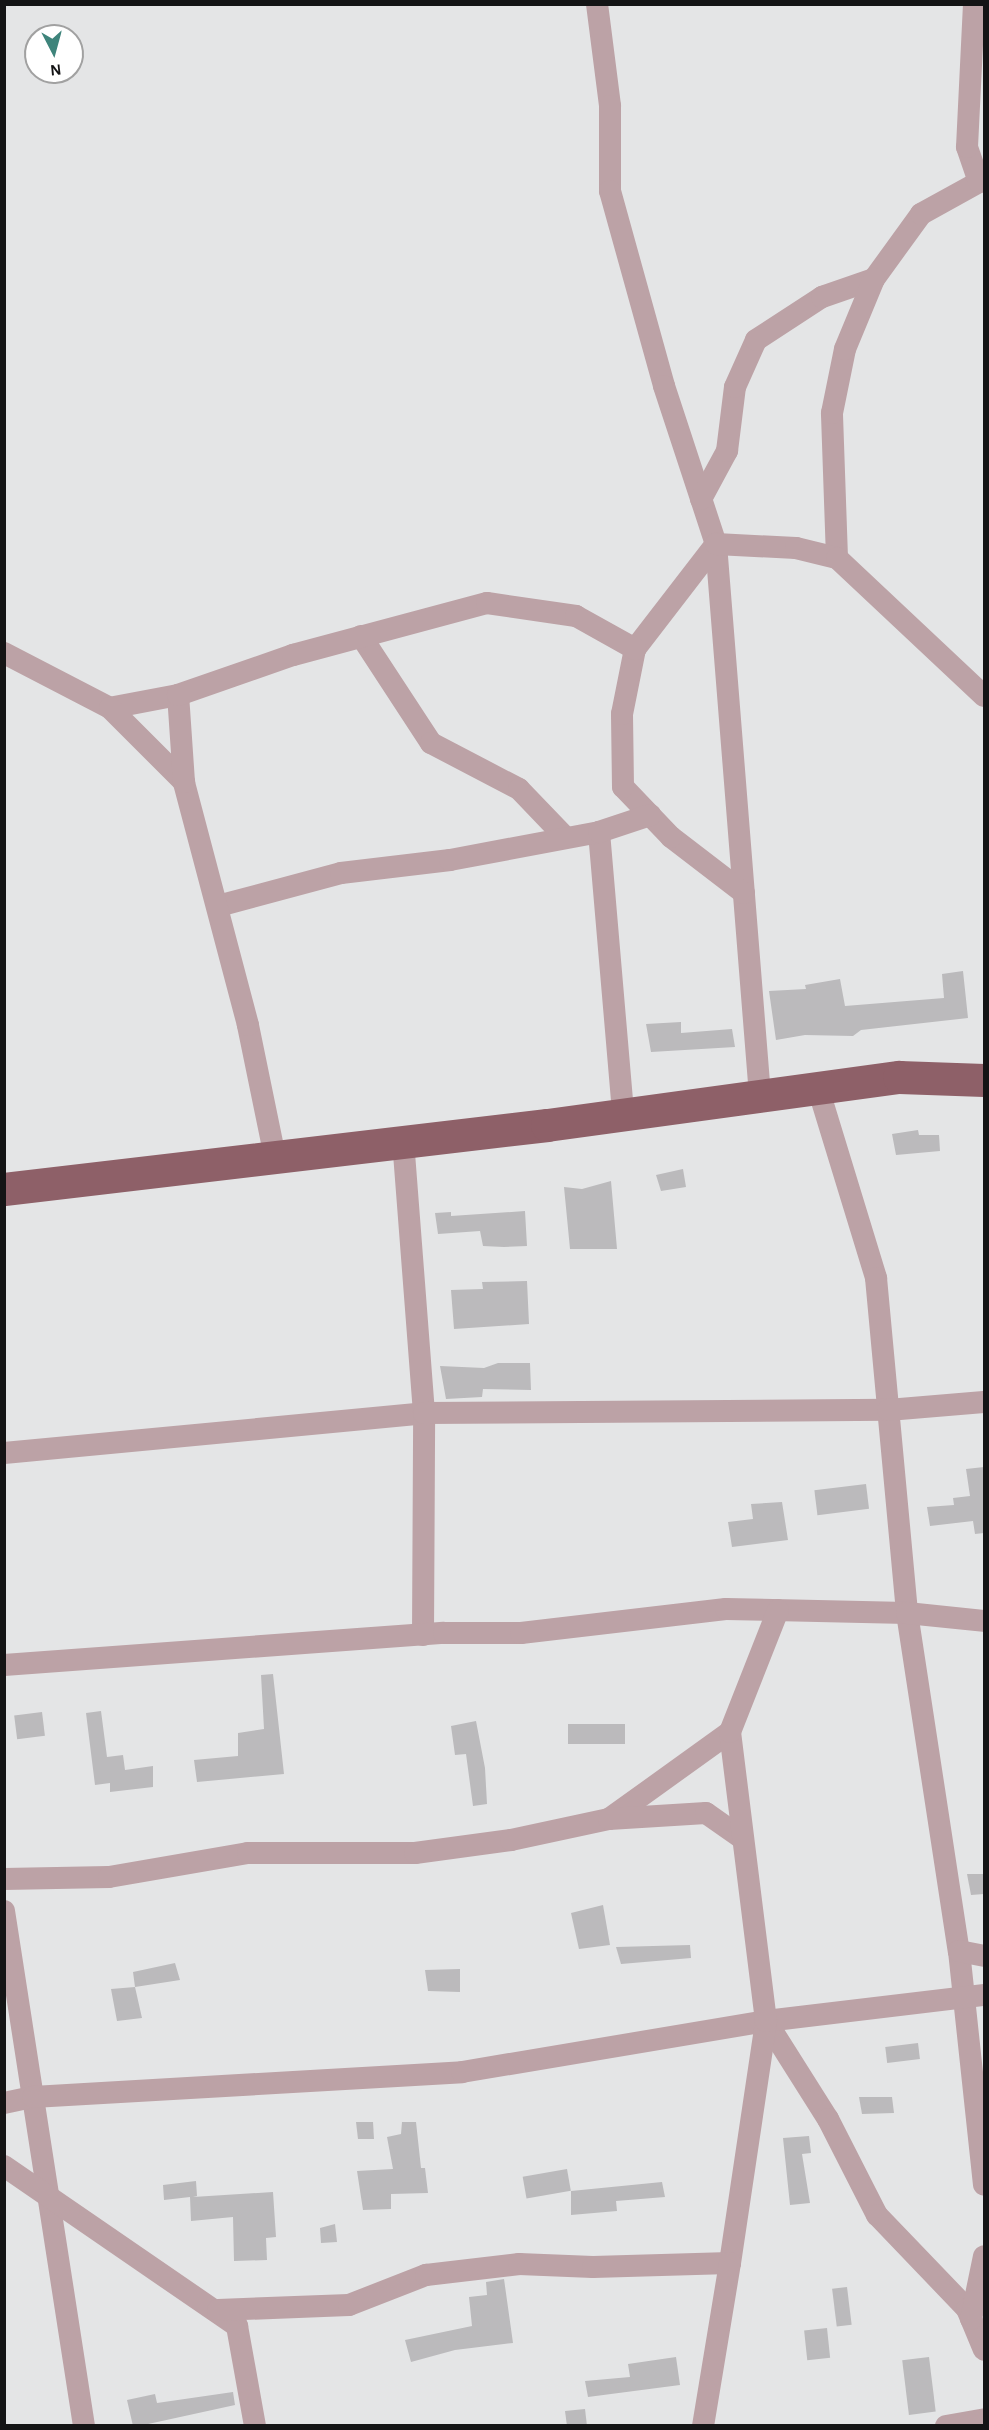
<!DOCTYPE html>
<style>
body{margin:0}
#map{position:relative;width:989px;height:2430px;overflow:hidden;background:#e4e5e6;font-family:"Alegreya Sans",sans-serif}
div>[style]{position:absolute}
.building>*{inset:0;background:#bbbabc;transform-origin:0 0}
.minor>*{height:22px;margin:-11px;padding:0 11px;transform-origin:11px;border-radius:11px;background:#bca2a6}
.trunk>*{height:33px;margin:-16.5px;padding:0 16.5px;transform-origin:16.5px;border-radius:16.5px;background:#8e6068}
span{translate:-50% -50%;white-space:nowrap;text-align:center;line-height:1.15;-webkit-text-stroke:4.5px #fff;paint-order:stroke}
.frame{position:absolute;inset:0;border:6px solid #141415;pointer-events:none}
.north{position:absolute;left:24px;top:24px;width:60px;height:60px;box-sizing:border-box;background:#fff;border:2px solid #a1a1a1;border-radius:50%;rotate:174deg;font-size:16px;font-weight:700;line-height:24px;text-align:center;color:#141415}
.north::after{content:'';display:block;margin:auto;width:21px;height:27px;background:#3e847b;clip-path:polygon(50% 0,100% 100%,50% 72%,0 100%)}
</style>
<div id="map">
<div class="building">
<div style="clip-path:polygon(963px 971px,968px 1018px,861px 1030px,853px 1036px,805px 1035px,776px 1040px,769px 991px,806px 989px,805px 985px,840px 979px,845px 1006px,944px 998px,942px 974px)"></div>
<div style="clip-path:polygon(681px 1022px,681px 1033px,732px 1029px,735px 1047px,651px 1052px,646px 1024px)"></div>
<div style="clip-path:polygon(918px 1130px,919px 1135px,939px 1135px,940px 1151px,896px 1155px,892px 1134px)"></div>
<div style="clip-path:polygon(683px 1169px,686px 1187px,661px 1191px,656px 1175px)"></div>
<div style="clip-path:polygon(611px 1181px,617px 1249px,570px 1249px,564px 1187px,582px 1189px)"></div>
<div style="clip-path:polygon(525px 1211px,527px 1246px,504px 1247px,483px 1246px,480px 1231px,438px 1234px,435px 1213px,451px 1212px,451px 1216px)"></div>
<div style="clip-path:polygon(527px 1281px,529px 1324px,454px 1329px,451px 1290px,483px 1289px,482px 1282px)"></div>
<div style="clip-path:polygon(498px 1363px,530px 1363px,531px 1390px,483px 1389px,482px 1397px,446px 1399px,440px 1366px,484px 1368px)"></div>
<div style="clip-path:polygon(984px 1467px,984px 1533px,975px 1534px,973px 1521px,930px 1526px,927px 1507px,954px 1505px,953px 1498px,970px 1496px,966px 1469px)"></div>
<div style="left:866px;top:1484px;width:25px;height:52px;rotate:83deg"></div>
<div style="clip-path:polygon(782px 1502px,788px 1540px,732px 1547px,728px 1522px,753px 1519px,751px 1504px)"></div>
<div style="clip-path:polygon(273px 1674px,284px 1774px,197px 1782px,194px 1760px,238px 1756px,238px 1733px,264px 1729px,261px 1675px)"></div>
<div style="clip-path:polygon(101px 1711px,107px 1757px,123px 1755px,125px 1770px,153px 1766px,153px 1787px,110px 1792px,110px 1783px,95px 1785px,86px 1713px)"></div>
<div style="left:42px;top:1712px;width:24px;height:28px;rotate:83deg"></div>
<div style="clip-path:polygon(476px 1721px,485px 1768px,487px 1804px,473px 1806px,466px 1754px,455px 1755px,451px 1726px)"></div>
<div style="left:625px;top:1724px;width:20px;height:57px;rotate:90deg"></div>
<div style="clip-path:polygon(967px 1874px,983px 1874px,984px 1894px,971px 1895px)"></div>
<div style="clip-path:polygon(603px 1905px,610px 1945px,579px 1949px,571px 1913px)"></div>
<div style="clip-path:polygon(690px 1945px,691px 1958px,621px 1964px,616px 1947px)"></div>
<div style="clip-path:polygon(175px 1963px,180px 1980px,135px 1987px,142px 2018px,117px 2021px,111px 1989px,135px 1987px,133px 1972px)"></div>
<div style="clip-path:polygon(460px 1969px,460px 1992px,428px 1991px,425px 1970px)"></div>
<div style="left:918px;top:2043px;width:16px;height:33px;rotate:83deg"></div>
<div style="clip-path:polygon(859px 2097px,892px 2097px,894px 2113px,862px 2114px)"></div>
<div style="clip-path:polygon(356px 2122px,373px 2122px,374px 2139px,358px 2139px)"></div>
<div style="clip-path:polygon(402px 2122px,416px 2122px,421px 2168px,425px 2168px,428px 2193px,391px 2194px,391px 2209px,363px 2210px,357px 2171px,393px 2169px,387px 2137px,401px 2134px)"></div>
<div style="clip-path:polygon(809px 2136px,811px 2153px,802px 2154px,810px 2203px,790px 2205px,783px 2138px)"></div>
<div style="left:567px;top:2169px;width:22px;height:45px;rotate:80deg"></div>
<div style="clip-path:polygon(196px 2181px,197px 2196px,193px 2197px,273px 2192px,276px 2237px,266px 2238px,267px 2260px,234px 2261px,233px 2217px,191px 2221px,190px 2197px,164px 2200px,163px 2185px)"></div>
<div style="clip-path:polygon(662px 2182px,665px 2197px,616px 2201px,617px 2211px,571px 2215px,571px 2191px)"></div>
<div style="clip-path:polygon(335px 2224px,337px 2242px,321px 2243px,320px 2228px)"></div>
<div style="clip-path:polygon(504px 2279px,513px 2343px,455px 2350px,411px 2362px,405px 2340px,472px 2326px,469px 2297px,487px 2295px,486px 2282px)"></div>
<div style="left:847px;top:2287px;width:38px;height:15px;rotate:83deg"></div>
<div style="left:827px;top:2328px;width:30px;height:23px;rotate:84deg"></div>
<div style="clip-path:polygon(676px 2357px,680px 2385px,588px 2397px,585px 2381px,630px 2377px,628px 2364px)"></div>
<div style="left:929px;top:2357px;width:55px;height:27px;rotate:83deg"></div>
<div style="clip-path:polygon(233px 2392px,235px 2405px,139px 2426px,133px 2426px,127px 2400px,155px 2394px,157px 2403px)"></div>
<div style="clip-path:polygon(585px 2409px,587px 2426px,567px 2426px,565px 2411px)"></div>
</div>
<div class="minor">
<div style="left:597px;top:4px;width:103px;rotate:82.7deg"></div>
<div style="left:610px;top:106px;width:85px;rotate:90deg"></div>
<div style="left:610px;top:191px;width:202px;rotate:74.5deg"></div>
<div style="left:664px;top:386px;width:166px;rotate:71.8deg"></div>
<div style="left:716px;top:544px;width:554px;rotate:85.44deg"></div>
<div style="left:701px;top:499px;width:55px;rotate:-61.6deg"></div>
<div style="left:727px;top:451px;width:64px;rotate:-82.9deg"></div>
<div style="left:735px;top:387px;width:51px;rotate:-65.9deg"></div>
<div style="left:756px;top:340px;width:79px;rotate:-33.1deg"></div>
<div style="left:822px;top:297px;width:55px;rotate:-19.1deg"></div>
<div style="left:874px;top:279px;width:80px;rotate:-54.1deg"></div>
<div style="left:921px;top:214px;width:66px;rotate:-28.9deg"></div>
<div style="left:979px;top:182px;width:37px;rotate:-109deg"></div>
<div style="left:967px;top:147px;width:143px;rotate:-87.2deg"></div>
<div style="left:837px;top:558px;width:145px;rotate:-92deg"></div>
<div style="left:832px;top:413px;width:65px;rotate:-78.5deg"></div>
<div style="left:845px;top:349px;width:76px;rotate:-67.5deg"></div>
<div style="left:361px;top:636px;width:128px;rotate:56.8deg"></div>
<div style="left:431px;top:743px;width:99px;rotate:27.6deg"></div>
<div style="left:519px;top:789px;width:66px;rotate:46.2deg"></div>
<div style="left:4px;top:653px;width:119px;rotate:27.4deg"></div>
<div style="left:178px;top:695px;width:69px;rotate:169.2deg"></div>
<div style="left:110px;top:708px;width:105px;rotate:45deg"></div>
<div style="left:599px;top:832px;width:283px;rotate:85.1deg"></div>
<div style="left:744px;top:893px;width:92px;rotate:-142.5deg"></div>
<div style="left:671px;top:837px;width:69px;rotate:-133.8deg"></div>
<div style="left:623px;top:787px;width:73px;rotate:-90.8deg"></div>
<div style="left:622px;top:714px;width:66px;rotate:-78.7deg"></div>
<div style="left:635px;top:649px;width:133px;rotate:-52.4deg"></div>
<div style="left:716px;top:544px;width:80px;rotate:2.9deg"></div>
<div style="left:796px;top:548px;width:42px;rotate:13.7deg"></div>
<div style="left:837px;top:558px;width:202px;rotate:43.2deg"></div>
<div style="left:218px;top:906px;width:127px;rotate:-15deg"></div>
<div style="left:341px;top:873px;width:110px;rotate:-6.8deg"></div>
<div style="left:450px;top:860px;width:152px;rotate:-10.6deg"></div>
<div style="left:599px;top:832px;width:54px;rotate:-18.4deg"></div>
<div style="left:818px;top:1088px;width:199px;rotate:73deg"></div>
<div style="left:876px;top:1278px;width:336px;rotate:84.7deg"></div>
<div style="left:907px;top:1613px;width:342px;rotate:81.3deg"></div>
<div style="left:959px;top:1951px;width:235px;rotate:83.9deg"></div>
<div style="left:275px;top:1157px;width:135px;rotate:-101.6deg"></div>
<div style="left:248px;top:1025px;width:251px;rotate:-104.8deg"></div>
<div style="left:184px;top:782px;width:87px;rotate:-93.9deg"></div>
<div style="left:178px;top:695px;width:122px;rotate:-19.2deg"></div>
<div style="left:293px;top:655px;width:201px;rotate:-15deg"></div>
<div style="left:487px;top:603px;width:90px;rotate:8.3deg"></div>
<div style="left:576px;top:616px;width:68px;rotate:29.2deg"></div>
<div style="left:4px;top:1453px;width:422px;rotate:-5.4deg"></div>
<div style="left:424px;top:1413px;width:272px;rotate:-94.4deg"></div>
<div style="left:423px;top:1635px;width:222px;rotate:-89.7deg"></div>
<div style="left:424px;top:1413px;width:464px;rotate:-0.4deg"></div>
<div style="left:888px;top:1410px;width:96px;rotate:-4.8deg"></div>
<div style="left:4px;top:1665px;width:441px;rotate:-4.2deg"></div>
<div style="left:444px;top:1633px;width:77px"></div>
<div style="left:521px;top:1633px;width:206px;rotate:-6.7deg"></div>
<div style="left:726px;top:1609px;width:181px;rotate:1.3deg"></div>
<div style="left:907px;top:1613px;width:77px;rotate:5.9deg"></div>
<div style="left:609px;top:1819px;width:149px;rotate:-35.7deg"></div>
<div style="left:4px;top:1879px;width:105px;rotate:-1.1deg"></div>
<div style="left:109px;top:1877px;width:141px;rotate:-9.8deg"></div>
<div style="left:248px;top:1853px;width:167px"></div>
<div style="left:415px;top:1853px;width:97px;rotate:-7.7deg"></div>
<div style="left:511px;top:1840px;width:100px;rotate:-12.1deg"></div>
<div style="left:609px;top:1819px;width:97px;rotate:-3.5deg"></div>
<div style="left:706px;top:1813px;width:45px;rotate:35.1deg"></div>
<div style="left:4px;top:1911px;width:521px;rotate:81.17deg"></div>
<div style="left:959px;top:1951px;width:25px;rotate:11deg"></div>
<div style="left:766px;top:2021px;width:116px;rotate:57.7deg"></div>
<div style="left:828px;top:2119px;width:108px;rotate:63deg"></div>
<div style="left:877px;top:2215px;width:130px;rotate:46.2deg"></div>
<div style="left:967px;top:2309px;width:44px;rotate:67.5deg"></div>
<div style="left:4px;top:2103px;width:30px;rotate:-12deg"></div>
<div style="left:33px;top:2097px;width:430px;rotate:-3.3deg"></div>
<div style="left:462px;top:2072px;width:308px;rotate:-9.5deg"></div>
<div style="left:766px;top:2021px;width:220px;rotate:-6.8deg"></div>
<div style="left:4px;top:2166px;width:283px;rotate:34.5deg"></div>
<div style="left:237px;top:2326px;width:102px;rotate:79.8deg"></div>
<div style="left:730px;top:2263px;width:245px;rotate:-81.5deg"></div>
<div style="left:766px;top:2021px;width:291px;rotate:-97.1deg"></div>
<div style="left:730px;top:1732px;width:131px;rotate:-68.5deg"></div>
<div style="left:218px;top:2310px;width:131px;rotate:-2.2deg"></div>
<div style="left:349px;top:2305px;width:83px;rotate:-21.3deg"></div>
<div style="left:426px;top:2275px;width:94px;rotate:-6.7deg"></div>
<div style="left:519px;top:2264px;width:74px;rotate:2.3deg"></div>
<div style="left:593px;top:2267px;width:137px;rotate:-1.7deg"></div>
<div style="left:730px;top:2263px;width:165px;rotate:99.4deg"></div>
<div style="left:971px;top:2319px;width:64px;rotate:-78.3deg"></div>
<div style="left:946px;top:2426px;width:39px;rotate:-10deg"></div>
</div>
<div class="trunk">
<div style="left:4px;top:1189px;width:547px;rotate:-6.72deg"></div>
<div style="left:547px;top:1125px;width:355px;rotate:-7.8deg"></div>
<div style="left:899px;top:1077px;width:85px;rotate:2deg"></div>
</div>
<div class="frame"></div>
<div class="north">N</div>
</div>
